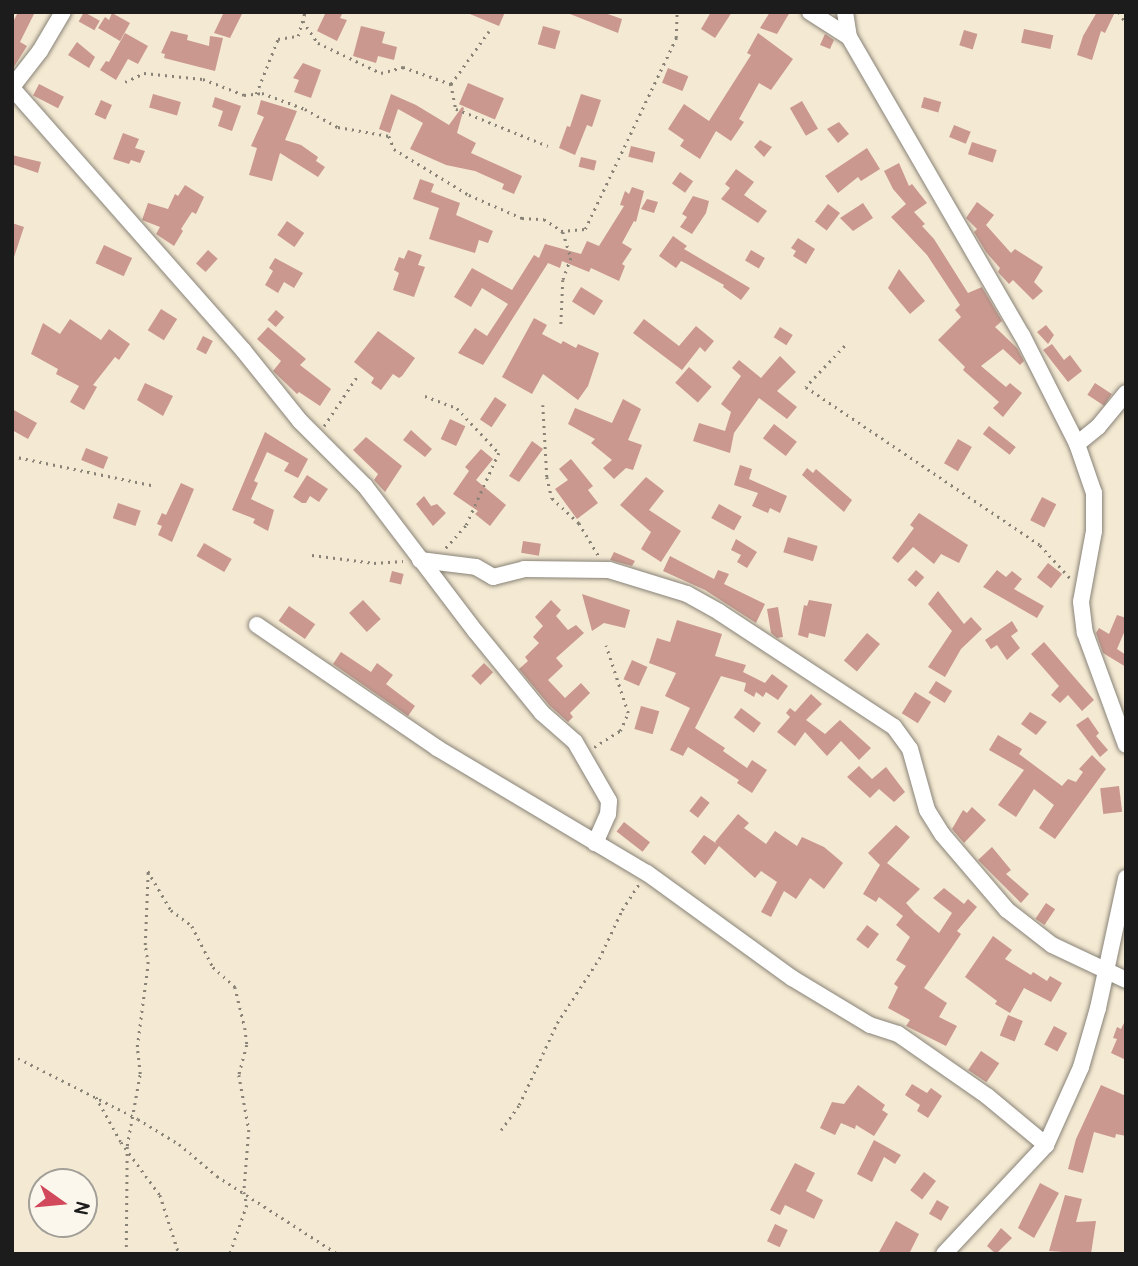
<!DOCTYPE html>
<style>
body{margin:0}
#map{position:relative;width:1138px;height:1266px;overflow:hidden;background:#f4e9d2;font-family:Pangolin,sans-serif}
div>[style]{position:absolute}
.building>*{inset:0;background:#ca988f;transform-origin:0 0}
.path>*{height:2.5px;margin-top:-1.25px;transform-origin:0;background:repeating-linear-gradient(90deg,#888277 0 2px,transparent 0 7px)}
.roads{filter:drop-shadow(0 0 2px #888277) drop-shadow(0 0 2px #888277)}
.street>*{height:16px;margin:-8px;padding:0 8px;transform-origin:8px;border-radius:8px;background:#fff}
span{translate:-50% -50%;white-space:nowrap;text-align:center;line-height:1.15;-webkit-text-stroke:6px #fbf7ec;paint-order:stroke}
.frame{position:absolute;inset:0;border:14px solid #1c1c1c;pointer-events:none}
.north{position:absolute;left:28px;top:1168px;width:70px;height:70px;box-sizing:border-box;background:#fbf7ec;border:2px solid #a29f99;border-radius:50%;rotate:105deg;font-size:19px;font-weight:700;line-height:28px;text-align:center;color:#1c1c1c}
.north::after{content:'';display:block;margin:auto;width:24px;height:32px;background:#d1495b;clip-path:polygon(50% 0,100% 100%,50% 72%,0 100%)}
</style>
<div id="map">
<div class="building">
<div style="clip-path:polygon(18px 12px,35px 12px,20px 42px,27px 46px,12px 70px,12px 24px)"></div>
<div style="left:84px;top:12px;width:18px;height:11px;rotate:29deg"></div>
<div style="clip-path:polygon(224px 12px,243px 12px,230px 38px,214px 33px)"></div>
<div style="clip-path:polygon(326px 12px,343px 12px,340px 18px,347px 20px,337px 41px,317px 31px)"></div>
<div style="clip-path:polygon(465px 12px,505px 12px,499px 26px)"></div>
<div style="clip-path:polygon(565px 12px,602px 12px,622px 19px,618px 33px)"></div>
<div style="clip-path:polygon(711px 12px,732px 12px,715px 38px,701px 29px)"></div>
<div style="clip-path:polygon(770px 12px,790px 12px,777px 34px,760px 28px)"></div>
<div style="clip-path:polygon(1097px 12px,1115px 12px,1105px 33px,1101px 31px,1092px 60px,1077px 55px,1083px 36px)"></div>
<div style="clip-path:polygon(112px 13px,130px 23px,120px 41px,98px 28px,105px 17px,109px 20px)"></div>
<div style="clip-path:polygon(361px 26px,385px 32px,382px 43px,397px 47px,394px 60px,378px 56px,376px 63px,353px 56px)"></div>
<div style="left:543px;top:26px;width:18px;height:19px;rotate:16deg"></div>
<div style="left:1024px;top:29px;width:30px;height:14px;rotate:12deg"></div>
<div style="left:964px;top:30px;width:14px;height:16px;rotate:17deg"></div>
<div style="clip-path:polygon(171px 31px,188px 35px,187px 40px,209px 46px,210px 36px,223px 38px,215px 71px,164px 58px,165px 54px,161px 53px)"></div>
<div style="clip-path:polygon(125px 33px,148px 46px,138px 64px,128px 59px,116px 80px,100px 70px,106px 61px,109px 62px)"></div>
<div style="clip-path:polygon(758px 33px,793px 59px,771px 90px,759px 83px,739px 119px,744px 122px,731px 141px,716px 131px,700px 159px,680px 146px,684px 140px,668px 129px,684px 104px,709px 121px,751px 55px,747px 53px)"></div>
<div style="clip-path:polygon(825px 34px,834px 40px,830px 49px,820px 45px)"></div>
<div style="clip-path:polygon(77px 42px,95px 57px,89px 68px,68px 55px)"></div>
<div style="clip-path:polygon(303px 63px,321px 70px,311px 98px,294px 92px,299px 80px,293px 78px)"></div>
<div style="left:668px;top:68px;width:22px;height:16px;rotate:22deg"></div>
<div style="left:468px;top:83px;width:39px;height:23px;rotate:23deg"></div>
<div style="left:39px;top:84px;width:28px;height:13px;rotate:27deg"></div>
<div style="left:153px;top:94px;width:29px;height:14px;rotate:16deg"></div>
<div style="clip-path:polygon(391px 94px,416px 105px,449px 125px,462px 107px,464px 108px,457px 133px,476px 143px,471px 153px,522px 176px,514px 194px,502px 189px,504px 184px,475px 171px,446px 165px,410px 149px,423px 123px,398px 109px,390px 133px,379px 129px)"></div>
<div style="clip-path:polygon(581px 94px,601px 100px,592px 127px,587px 125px,575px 155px,559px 148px,567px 126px,570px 127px)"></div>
<div style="clip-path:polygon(215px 97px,241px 106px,232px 131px,218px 126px,223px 111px,212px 107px)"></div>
<div style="left:924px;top:97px;width:18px;height:11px;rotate:16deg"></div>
<div style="left:101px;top:100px;width:12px;height:16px;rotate:24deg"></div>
<div style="clip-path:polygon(261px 100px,297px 111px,285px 140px,301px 145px,318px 157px,316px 161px,325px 167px,318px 177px,280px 153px,272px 181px,249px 175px,257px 148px,251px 146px,264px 117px,257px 114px)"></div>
<div style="left:802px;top:101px;width:32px;height:14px;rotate:60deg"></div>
<div style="clip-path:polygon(839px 122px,849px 134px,838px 143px,827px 129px)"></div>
<div style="left:954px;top:125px;width:18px;height:13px;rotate:22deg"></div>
<div style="clip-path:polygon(123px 133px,139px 139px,135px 148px,145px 151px,140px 163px,131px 160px,129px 164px,113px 159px)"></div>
<div style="clip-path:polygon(760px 140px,772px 147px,764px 157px,754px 147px)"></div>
<div style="left:972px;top:142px;width:26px;height:13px;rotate:18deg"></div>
<div style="left:631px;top:146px;width:25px;height:11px;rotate:14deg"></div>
<div style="clip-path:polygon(867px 148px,880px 169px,861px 181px,858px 177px,838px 193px,825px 176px)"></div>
<div style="clip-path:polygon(12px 155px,41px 162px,38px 173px,12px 164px)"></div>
<div style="left:581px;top:157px;width:16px;height:10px;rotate:14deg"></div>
<div style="clip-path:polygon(899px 163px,909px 186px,912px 184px,927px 203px,914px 212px,925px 224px,922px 226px,934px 239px,968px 293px,982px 287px,1002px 321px,995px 327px,1017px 348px,1024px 361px,1020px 365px,1003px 349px,981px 366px,1006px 387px,1010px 383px,1022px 393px,1003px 417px,993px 408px,999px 402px,963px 370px,965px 367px,938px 340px,961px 317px,955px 310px,960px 305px,927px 255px,891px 217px,906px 204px,893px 189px,884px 171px)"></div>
<div style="clip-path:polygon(736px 169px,754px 182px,744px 195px,767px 211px,758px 223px,721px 199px,730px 188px,725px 184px)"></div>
<div style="left:680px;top:172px;width:16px;height:14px;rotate:35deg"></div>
<div style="clip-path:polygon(420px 179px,434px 184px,431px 192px,460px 203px,456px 215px,493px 231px,488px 243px,479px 240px,475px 253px,429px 239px,439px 208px,413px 199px)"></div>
<div style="clip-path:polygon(185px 185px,204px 197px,196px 214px,192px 212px,181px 229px,183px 231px,174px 246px,156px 234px,160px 227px,142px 220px,148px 203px,168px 209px,175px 194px,178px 196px)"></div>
<div style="clip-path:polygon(632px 187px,644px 191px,636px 222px,634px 221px,622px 243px,632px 249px,622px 264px,625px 266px,619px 281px,591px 268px,589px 272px,562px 261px,560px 268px,548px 263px,483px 365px,458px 353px,475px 328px,487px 336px,508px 304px,482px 288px,471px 307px,454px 297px,472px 268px,512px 290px,534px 255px,539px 258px,545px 244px,581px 254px,587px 241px,599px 246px,624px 206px,620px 205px,625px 191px,629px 194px)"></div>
<div style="clip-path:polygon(693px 196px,709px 201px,706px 213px,692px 234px,680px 227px,687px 217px,682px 214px)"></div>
<div style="clip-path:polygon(647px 199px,658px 202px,654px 213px,641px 209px)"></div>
<div style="clip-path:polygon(977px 202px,994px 215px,986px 225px,1011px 253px,1015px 249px,1043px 267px,1034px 282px,1043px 291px,1033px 300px,1013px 280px,1009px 284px,998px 272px,1000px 268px,986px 252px,974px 232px,977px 229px,966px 218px)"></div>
<div style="clip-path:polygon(863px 203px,873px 218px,853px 231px,840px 218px)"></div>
<div style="left:828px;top:204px;width:15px;height:22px;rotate:37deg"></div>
<div style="left:287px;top:221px;width:21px;height:17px;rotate:35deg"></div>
<div style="clip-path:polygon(12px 223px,24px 227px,14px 257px,12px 256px)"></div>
<div style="clip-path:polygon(673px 236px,687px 246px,684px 249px,750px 288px,741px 300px,723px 287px,724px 285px,687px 264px,681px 261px,676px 268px,659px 256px)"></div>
<div style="clip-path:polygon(798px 238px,815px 249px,806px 264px,793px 256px,796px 251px,791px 248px)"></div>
<div style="left:104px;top:245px;width:31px;height:20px;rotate:25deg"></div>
<div style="left:208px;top:250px;width:13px;height:18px;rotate:42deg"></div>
<div style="clip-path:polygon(408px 250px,422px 255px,418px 265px,425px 267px,414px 297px,393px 290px,399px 273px,394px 270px,399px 257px,404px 259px)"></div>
<div style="left:751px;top:250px;width:16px;height:12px;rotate:30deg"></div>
<div style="clip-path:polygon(275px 258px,303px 273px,294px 288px,284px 282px,278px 293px,265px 285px,273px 271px,269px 268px)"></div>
<div style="clip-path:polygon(899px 269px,925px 301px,910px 314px,888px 288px)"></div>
<div style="left:581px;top:287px;width:26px;height:17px;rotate:32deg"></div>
<div style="left:161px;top:309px;width:19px;height:25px;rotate:32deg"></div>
<div style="left:276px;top:310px;width:11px;height:13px;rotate:41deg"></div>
<div style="clip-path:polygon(534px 318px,547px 325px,542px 334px,561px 344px,563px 341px,576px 348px,578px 344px,599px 353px,588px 386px,578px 400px,543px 374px,532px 394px,502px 377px)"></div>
<div style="clip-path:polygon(70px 319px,101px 340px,109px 329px,130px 344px,119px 360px,115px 357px,93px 385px,97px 387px,84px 410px,70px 402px,79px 386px,56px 374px,58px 369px,31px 354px,43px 323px,60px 334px)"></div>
<div style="clip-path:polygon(644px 319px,679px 346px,696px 326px,714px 341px,705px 352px,700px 347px,682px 370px,633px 333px)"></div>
<div style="clip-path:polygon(1046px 325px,1054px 335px,1048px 344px,1037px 332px)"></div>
<div style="clip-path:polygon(268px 327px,306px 359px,300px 365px,331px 389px,320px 406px,299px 392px,297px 394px,273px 371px,281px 361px,257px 339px)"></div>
<div style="left:780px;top:327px;width:15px;height:12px;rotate:32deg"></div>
<div style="clip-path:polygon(378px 331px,415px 358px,402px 376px,399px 378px,393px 374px,381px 390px,371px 383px,374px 378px,354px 362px)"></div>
<div style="left:203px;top:336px;width:11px;height:15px;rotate:27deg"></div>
<div style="clip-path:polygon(1052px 344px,1064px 360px,1070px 355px,1082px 371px,1068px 382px,1043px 350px)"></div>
<div style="clip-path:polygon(780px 356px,796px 372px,777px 391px,797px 407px,787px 419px,759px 398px,734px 433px,730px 453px,693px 441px,699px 423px,725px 431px,731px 412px,721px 404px,741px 376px,732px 368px,739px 360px,761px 378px)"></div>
<div style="left:689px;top:367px;width:30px;height:21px;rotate:41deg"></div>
<div style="clip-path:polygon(145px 383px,173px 396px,163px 416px,137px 400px)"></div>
<div style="left:1095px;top:383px;width:20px;height:14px;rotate:33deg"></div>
<div style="left:495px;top:397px;width:14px;height:27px;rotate:34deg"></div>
<div style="clip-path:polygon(623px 399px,641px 409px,628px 440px,642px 445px,633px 470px,626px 468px,614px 479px,603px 468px,612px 460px,591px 443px,595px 439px,568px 424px,575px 408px,612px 423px)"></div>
<div style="clip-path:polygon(12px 409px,37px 423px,28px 439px,12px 430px)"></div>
<div style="left:450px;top:419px;width:17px;height:22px;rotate:25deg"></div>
<div style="left:774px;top:424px;width:29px;height:18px;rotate:38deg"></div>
<div style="left:989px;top:426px;width:34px;height:10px;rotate:38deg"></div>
<div style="clip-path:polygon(411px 430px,432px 449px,425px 457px,403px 440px)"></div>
<div style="clip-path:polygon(265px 432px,308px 459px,298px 478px,284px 471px,289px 463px,267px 452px,254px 481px,258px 483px,251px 499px,274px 510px,268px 531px,253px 523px,255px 519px,232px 510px)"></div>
<div style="clip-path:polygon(366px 437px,402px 466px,385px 492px,374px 480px,378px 474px,353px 450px)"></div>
<div style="left:958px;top:439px;width:16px;height:28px;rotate:30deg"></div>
<div style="clip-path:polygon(532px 441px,543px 449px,519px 482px,509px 476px)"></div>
<div style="left:86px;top:448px;width:24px;height:13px;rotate:22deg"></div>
<div style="clip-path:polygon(481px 449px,493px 459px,476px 480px,506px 505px,490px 526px,475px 514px,478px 511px,453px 494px,469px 471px,465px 467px)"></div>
<div style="clip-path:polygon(571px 459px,593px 486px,588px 490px,598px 503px,577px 519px,555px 489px,568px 480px,559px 469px)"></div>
<div style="clip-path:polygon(740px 465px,752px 469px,749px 479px,787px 496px,780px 513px,770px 508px,768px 513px,752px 506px,758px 493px,734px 485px)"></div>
<div style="clip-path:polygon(807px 468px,813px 473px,816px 469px,852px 500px,844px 512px,802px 475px)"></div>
<div style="clip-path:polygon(307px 475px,328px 489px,319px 502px,310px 496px,306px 503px,302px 503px,293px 497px)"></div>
<div style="clip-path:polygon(646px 477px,664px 491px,649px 510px,681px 531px,661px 562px,641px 549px,651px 532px,620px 505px)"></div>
<div style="clip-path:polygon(181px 483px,194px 489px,172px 542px,158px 535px,162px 526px,157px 524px,162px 513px,166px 515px)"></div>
<div style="clip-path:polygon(424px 496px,431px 506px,437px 504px,446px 513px,433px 526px,416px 504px)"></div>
<div style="left:1042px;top:497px;width:16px;height:26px;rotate:27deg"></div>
<div style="left:118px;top:503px;width:24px;height:16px;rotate:19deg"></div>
<div style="left:719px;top:504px;width:26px;height:16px;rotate:29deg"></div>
<div style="clip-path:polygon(919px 513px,968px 545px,959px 563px,941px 554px,934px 564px,913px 547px,898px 563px,892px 558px,914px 528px,910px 525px)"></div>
<div style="left:788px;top:537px;width:31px;height:16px;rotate:17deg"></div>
<div style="clip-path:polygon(736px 539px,757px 552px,747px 568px,737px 562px,741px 555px,731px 550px)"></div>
<div style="left:523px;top:541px;width:18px;height:12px;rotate:9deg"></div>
<div style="left:204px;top:543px;width:32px;height:15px;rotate:30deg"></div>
<div style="clip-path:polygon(614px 552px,635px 561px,632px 566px,610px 560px)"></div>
<div style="clip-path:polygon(670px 556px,714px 579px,718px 570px,729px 574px,724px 584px,765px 604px,756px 623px,705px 590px,663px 571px)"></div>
<div style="left:1048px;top:563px;width:18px;height:18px;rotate:38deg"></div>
<div style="left:916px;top:570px;width:11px;height:13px;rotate:41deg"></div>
<div style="clip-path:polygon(997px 570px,1006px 577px,1012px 571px,1022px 579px,1014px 589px,1044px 606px,1037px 618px,983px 587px)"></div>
<div style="left:392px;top:571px;width:12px;height:11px;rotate:14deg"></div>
<div style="clip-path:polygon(938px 591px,964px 624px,971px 617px,982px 629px,961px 649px,945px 677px,928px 667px,952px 631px,928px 604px)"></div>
<div style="clip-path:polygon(582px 594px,630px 610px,625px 628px,604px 623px,592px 631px)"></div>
<div style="left:363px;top:600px;width:26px;height:19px;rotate:47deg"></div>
<div style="clip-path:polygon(551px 600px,561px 610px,556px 616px,568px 630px,576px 625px,584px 633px,556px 658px,563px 666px,548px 680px,565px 698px,581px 683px,590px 693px,570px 713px,573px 717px,568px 722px,550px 706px,519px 669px,528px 661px,525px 657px,539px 643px,533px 637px,543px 626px,535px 617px)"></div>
<div style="clip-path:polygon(809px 600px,832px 604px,825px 637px,809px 633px,808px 638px,798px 635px,804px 605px,807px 606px)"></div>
<div style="left:289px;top:606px;width:32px;height:18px;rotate:35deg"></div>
<div style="clip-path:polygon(778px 607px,783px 637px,777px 638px,771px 633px,767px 609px)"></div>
<div style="clip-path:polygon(1117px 615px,1126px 618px,1126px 628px,1117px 649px,1126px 655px,1126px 667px,1103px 653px,1096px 633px,1099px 628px,1109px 634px)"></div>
<div style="clip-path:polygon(677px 620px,722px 634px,715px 656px,746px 665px,743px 672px,765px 683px,772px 674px,788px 686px,778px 700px,766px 692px,763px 697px,756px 692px,754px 697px,744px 691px,746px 683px,721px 676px,695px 728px,725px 748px,723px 751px,747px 768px,752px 760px,767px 770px,752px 793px,737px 783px,739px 780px,688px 747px,683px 756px,670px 750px,690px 708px,665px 696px,676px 673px,649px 663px,657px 638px,670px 642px)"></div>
<div style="clip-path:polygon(1012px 621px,1018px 631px,1011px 636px,1020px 648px,1007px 660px,997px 645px,991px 649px,985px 640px)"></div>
<div style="left:867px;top:633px;width:17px;height:36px;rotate:40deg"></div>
<div style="clip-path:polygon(1044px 642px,1094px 700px,1082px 711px,1068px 695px,1060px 703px,1051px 695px,1059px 686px,1031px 654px)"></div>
<div style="clip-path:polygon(341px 652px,371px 672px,377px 663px,393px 675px,386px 684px,415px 706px,408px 716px,333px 664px)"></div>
<div style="left:632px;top:660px;width:17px;height:21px;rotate:24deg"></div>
<div style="left:484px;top:663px;width:13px;height:18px;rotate:45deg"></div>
<div style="left:936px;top:681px;width:19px;height:14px;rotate:32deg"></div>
<div style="left:915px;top:692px;width:19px;height:25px;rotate:32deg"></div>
<div style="clip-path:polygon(811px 694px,822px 704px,806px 720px,825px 734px,840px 720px,871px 748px,859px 760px,841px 741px,827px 756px,805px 732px,795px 746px,777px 732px,790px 717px,786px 713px,790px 708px,795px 712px)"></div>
<div style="left:641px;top:706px;width:19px;height:24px;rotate:16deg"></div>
<div style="left:741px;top:708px;width:25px;height:12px;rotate:37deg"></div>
<div style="clip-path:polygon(1030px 712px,1047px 722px,1036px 735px,1021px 724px)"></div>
<div style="clip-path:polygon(1088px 717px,1099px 733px,1096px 736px,1108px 750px,1100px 757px,1076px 725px)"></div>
<div style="clip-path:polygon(998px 735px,1022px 749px,1019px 754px,1062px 786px,1068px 779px,1076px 782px,1083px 772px,1079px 769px,1092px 755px,1106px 769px,1055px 839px,1039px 828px,1054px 805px,1034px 789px,1016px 817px,998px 805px,1024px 770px,989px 750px)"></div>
<div style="clip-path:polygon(859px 766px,872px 779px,886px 767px,905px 792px,894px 802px,879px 789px,870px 798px,847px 777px)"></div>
<div style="left:1119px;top:786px;width:26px;height:19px;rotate:83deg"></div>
<div style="left:701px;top:796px;width:11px;height:19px;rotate:38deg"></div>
<div style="clip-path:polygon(972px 807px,986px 820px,964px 843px,952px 829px,963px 810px,967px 813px)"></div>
<div style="clip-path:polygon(738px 814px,749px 823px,744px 828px,766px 844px,775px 831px,797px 846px,802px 837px,824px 847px,843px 863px,824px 889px,810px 878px,796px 899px,784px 891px,771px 917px,761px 912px,777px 882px,761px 871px,755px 878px,719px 846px,705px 865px,691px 852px,704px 835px,717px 844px,715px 842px)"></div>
<div style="left:624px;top:822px;width:33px;height:12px;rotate:38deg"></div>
<div style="clip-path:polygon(896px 825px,910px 837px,887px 863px,920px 889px,906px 903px,915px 913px,939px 933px,952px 913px,933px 898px,944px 888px,964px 904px,968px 899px,977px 907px,957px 931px,961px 934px,924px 988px,947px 1003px,939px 1017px,957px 1026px,946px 1046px,906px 1026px,910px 1020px,888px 1008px,898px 987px,894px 984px,906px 966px,896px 960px,910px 937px,896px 925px,903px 916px,879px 897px,876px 902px,863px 894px,880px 865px,868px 853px)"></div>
<div style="clip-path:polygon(992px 847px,1011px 870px,1006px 874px,1029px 894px,1021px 903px,978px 860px)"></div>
<div style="left:1046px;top:903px;width:11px;height:19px;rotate:34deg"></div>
<div style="left:867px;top:925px;width:15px;height:18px;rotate:37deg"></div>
<div style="clip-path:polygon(993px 936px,1012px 950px,1005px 959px,1031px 975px,1033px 972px,1047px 981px,1050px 976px,1062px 983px,1051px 1002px,1024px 988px,1010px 1013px,995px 1004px,997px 1001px,965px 977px)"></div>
<div style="left:1008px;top:1015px;width:16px;height:22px;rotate:22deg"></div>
<div style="clip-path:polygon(1126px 1019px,1126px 1060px,1111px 1053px,1117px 1039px,1113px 1038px,1117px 1027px,1121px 1029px)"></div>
<div style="left:1054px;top:1026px;width:15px;height:21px;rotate:28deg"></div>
<div style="left:981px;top:1051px;width:22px;height:23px;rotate:34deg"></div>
<div style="clip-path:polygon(912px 1084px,927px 1093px,931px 1088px,942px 1096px,928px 1118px,917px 1111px,920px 1105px,905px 1095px)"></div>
<div style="clip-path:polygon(858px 1085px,885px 1105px,882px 1110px,888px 1114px,874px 1136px,856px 1125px,855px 1129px,841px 1123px,835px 1135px,820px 1128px,832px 1102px,844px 1104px)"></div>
<div style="clip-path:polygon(1101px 1085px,1126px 1096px,1126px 1136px,1116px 1134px,1115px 1138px,1094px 1132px,1083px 1173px,1068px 1169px,1076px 1139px)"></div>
<div style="clip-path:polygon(874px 1140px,901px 1155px,895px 1164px,884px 1157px,872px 1182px,857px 1174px)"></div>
<div style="clip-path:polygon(795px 1163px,815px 1173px,806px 1191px,823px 1200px,814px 1219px,785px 1205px,780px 1215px,770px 1210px)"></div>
<div style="left:924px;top:1172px;width:15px;height:23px;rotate:37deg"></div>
<div style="clip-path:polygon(1040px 1183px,1059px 1193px,1034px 1238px,1018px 1228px)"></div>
<div style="clip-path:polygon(1065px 1195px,1082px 1199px,1076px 1222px,1096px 1221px,1091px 1254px,1049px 1251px)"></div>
<div style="left:937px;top:1200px;width:14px;height:16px;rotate:30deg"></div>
<div style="clip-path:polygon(896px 1221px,919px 1234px,909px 1254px,878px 1254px)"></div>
<div style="left:775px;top:1224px;width:14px;height:19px;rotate:25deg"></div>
<div style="clip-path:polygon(1001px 1228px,1012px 1238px,996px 1254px,987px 1246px)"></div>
</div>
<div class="path">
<div style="left:1119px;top:12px;width:13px;rotate:58deg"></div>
<div style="left:303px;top:21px;width:27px;rotate:56deg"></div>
<div style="left:318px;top:43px;width:70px;rotate:25.5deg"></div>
<div style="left:381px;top:73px;width:23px;rotate:-15deg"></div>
<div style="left:403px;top:67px;width:51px;rotate:19.5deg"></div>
<div style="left:451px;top:84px;width:65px;rotate:-54.4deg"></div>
<div style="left:125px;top:82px;width:21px;rotate:-25deg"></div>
<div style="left:144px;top:73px;width:59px;rotate:5.8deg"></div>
<div style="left:203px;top:79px;width:44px;rotate:21.3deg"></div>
<div style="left:244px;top:95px;width:18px;rotate:-6deg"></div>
<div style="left:262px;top:93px;width:46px;rotate:20.4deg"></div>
<div style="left:305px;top:109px;width:38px;rotate:29deg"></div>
<div style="left:338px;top:127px;width:52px;rotate:10deg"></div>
<div style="left:389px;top:136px;width:14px;rotate:69deg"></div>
<div style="left:394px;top:149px;width:88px;rotate:31.5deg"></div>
<div style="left:469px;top:195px;width:58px;rotate:23.5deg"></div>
<div style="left:522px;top:218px;width:22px;rotate:3deg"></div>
<div style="left:544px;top:219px;width:23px;rotate:34deg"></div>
<div style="left:563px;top:232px;width:27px;rotate:73deg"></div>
<div style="left:571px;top:258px;width:23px;rotate:110deg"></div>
<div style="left:563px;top:280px;width:45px;rotate:92.5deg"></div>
<div style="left:451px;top:84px;width:25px;rotate:79deg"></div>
<div style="left:456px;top:109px;width:99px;rotate:21.9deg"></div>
<div style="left:256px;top:94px;width:59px;rotate:-68.2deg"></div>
<div style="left:278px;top:39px;width:20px;rotate:-9deg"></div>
<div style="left:298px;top:36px;width:25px;rotate:-74deg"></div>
<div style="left:561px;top:231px;width:24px;rotate:-5deg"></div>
<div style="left:585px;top:229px;width:212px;rotate:-64.5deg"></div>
<div style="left:676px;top:38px;width:26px;rotate:-88deg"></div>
<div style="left:845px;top:346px;width:57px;rotate:133.6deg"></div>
<div style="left:806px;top:387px;width:282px;rotate:34deg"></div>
<div style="left:1040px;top:545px;width:46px;rotate:47.6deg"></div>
<div style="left:425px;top:396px;width:34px;rotate:21deg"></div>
<div style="left:457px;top:408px;width:62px;rotate:47deg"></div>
<div style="left:499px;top:453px;width:80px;rotate:114.3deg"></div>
<div style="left:466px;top:526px;width:31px;rotate:132deg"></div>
<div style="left:543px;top:405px;width:72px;rotate:86.8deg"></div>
<div style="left:547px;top:477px;width:22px;rotate:77deg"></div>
<div style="left:552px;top:498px;width:37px;rotate:43deg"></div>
<div style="left:579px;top:523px;width:39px;rotate:59deg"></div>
<div style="left:324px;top:426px;width:61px;rotate:-56.3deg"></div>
<div style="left:12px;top:456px;width:147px;rotate:11.8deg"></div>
<div style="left:312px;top:555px;width:63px;rotate:7.4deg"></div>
<div style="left:374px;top:563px;width:29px;rotate:-4deg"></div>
<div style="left:594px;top:747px;width:31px;rotate:-32deg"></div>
<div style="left:620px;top:731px;width:20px;rotate:-66deg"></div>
<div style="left:628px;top:713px;width:71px;rotate:-108.2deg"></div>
<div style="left:148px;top:871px;width:45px;rotate:59.5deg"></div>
<div style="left:171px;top:910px;width:26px;rotate:37deg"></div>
<div style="left:192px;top:926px;width:46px;rotate:62.9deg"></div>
<div style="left:213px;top:967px;width:30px;rotate:42deg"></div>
<div style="left:235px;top:987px;width:42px;rotate:76.3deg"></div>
<div style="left:245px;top:1028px;width:17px;rotate:83deg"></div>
<div style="left:247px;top:1045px;width:31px;rotate:105deg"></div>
<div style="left:239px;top:1075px;width:56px;rotate:79.7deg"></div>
<div style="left:249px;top:1130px;width:62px;rotate:94.6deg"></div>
<div style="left:244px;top:1192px;width:13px;rotate:77deg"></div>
<div style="left:247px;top:1205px;width:52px;rotate:109.1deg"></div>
<div style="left:12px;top:1055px;width:141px;rotate:26.9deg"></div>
<div style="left:138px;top:1119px;width:48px;rotate:31.4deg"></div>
<div style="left:179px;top:1144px;width:50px;rotate:40.1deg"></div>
<div style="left:217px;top:1176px;width:144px;rotate:32.8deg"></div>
<div style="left:96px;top:1097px;width:51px;rotate:60.9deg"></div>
<div style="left:121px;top:1142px;width:66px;rotate:53.7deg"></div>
<div style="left:160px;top:1195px;width:62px;rotate:72.1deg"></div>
<div style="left:501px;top:1130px;width:31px;rotate:-54deg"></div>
<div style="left:519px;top:1105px;width:90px;rotate:-65.1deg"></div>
<div style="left:557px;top:1023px;width:77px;rotate:-56.7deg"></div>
<div style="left:599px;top:959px;width:54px;rotate:-64.9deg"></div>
<div style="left:622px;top:910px;width:31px;rotate:-57deg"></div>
<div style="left:126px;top:1254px;width:108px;rotate:-89.5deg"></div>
<div style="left:127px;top:1146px;width:73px;rotate:-79.8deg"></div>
<div style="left:140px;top:1074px;width:27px;rotate:-96deg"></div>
<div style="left:137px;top:1047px;width:84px;rotate:-82.5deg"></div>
<div style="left:148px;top:964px;width:19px;rotate:-99deg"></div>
<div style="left:145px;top:945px;width:74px;rotate:-87.7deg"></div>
</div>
<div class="roads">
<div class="street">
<div style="left:810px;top:12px;width:46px;rotate:32.7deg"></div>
<div style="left:845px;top:12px;width:25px;rotate:81deg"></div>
<div style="left:849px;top:37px;width:345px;rotate:59.9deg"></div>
<div style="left:1022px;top:335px;width:122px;rotate:63.2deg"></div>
<div style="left:1077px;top:444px;width:52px;rotate:70.9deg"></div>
<div style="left:1094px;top:493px;width:38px;rotate:90deg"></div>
<div style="left:1094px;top:531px;width:72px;rotate:100.4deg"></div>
<div style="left:1081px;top:602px;width:31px;rotate:83deg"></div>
<div style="left:1085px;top:633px;width:119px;rotate:69.9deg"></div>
<div style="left:12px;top:87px;width:46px;rotate:-52.1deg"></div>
<div style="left:40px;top:51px;width:45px;rotate:-59.5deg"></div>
<div style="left:12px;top:88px;width:349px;rotate:48.6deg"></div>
<div style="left:243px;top:350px;width:91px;rotate:51.2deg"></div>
<div style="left:300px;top:421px;width:92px;rotate:45deg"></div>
<div style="left:365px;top:486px;width:183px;rotate:52.8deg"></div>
<div style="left:476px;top:632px;width:104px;rotate:50.8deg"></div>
<div style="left:542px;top:713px;width:44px;rotate:41.3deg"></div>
<div style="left:575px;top:742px;width:68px;rotate:60deg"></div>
<div style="left:609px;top:801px;width:13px;rotate:94deg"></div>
<div style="left:608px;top:814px;width:32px;rotate:114deg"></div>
<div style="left:1077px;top:444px;width:27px;rotate:-39deg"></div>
<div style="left:1098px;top:427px;width:44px;rotate:-50.5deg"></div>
<div style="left:420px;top:560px;width:56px;rotate:7.1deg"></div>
<div style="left:476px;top:567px;width:20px;rotate:30deg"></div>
<div style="left:493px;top:577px;width:32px;rotate:-14deg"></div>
<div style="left:524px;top:569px;width:85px;rotate:0.7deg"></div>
<div style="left:609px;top:570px;width:82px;rotate:17.1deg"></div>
<div style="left:687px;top:594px;width:37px;rotate:29deg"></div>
<div style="left:719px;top:612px;width:209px;rotate:33.3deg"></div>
<div style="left:894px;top:727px;width:27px;rotate:54deg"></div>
<div style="left:910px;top:749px;width:63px;rotate:74.4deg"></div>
<div style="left:927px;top:810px;width:28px;rotate:58deg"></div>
<div style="left:942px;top:834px;width:100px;rotate:49.5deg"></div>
<div style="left:1007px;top:910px;width:57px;rotate:37.9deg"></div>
<div style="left:1052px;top:945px;width:82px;rotate:25.3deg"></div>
<div style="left:257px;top:625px;width:218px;rotate:34.3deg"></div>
<div style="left:437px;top:748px;width:244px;rotate:30.8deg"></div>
<div style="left:647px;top:873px;width:179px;rotate:35.9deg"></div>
<div style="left:792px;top:978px;width:91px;rotate:31.1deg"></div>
<div style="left:870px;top:1025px;width:29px;rotate:18deg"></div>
<div style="left:898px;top:1034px;width:108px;rotate:34.9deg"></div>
<div style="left:987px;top:1096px;width:77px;rotate:39.7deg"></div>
<div style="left:1046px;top:1145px;width:149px;rotate:133.1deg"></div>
<div style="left:1046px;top:1145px;width:85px;rotate:-65.8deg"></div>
<div style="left:1081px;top:1067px;width:61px;rotate:-73.9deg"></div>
<div style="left:1098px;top:1008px;width:133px;rotate:-77.8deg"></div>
</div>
</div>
<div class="frame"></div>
<div class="north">N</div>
</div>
